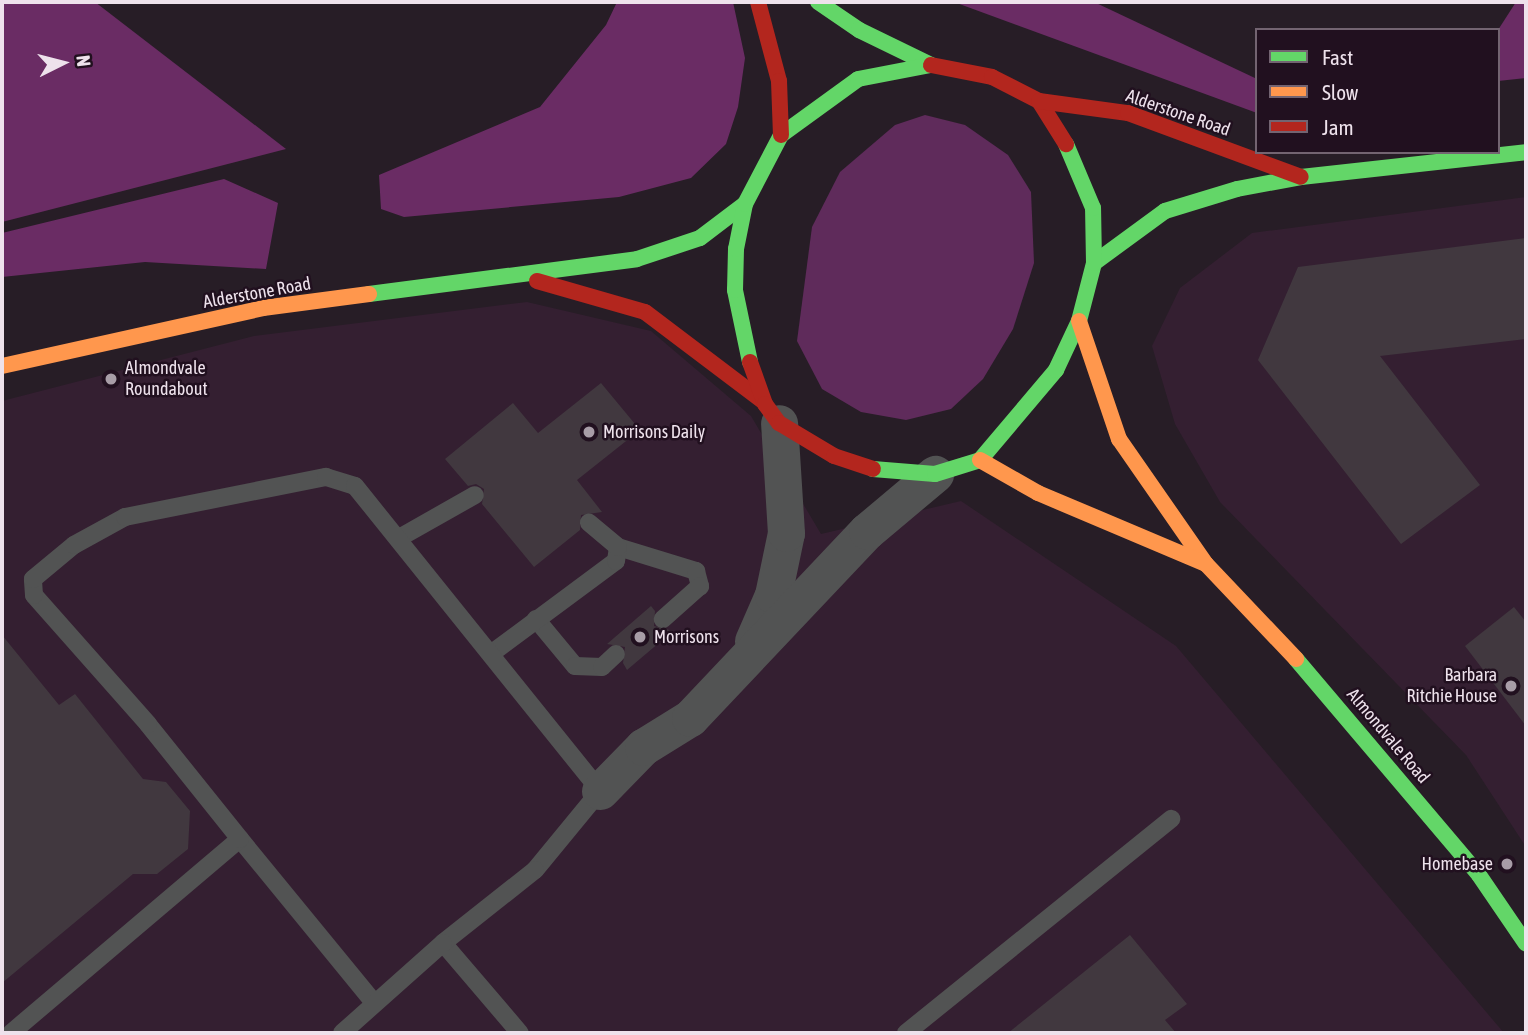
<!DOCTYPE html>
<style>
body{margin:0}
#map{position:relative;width:1528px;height:1035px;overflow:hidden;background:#271d26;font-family:"Asap Condensed",sans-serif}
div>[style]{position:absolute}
.built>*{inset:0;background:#341f31}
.green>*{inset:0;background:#5f2b5b}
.forest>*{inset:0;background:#6a2c64}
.building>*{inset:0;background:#41383f}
.lane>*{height:18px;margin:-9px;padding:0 9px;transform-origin:9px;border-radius:9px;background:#525353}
.street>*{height:37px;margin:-18.5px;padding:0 18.5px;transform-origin:18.5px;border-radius:18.5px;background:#525353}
.fast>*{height:16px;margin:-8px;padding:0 8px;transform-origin:8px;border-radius:8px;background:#63d668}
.slow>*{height:16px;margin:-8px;padding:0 8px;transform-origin:8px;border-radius:8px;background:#ff974d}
.jam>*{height:16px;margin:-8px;padding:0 8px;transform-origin:8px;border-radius:8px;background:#b3261e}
.dots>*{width:19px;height:19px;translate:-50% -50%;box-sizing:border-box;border:4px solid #21101f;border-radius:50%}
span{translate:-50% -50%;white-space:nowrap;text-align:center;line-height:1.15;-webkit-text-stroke:5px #21101f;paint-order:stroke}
.street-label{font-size:18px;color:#eee2ec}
.poi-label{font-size:18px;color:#eee2ec}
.left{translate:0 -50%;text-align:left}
.right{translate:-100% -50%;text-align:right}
.frame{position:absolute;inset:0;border:4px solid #eee2ec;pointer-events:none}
.legend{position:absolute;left:1255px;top:28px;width:245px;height:126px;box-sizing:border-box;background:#21101f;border:2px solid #736471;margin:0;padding:9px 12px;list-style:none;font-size:21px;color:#eee2ec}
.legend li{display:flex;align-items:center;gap:14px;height:35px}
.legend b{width:35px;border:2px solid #736471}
.north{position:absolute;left:28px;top:28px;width:70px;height:70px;-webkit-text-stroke:5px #21101f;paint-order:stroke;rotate:84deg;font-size:19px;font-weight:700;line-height:28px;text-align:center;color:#eee2ec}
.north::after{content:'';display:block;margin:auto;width:24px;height:32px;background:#eee2ec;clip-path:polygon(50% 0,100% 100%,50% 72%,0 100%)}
</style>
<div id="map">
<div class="built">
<div style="clip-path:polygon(1526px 197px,1526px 847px,1466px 755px,1220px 502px,1175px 424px,1152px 346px,1180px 288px,1252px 233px)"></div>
<div style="clip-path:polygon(527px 302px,651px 331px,751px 416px,821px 534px,961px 501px,1176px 646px,1504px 1033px,2px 1033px,2px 401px,254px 336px)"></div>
</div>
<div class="green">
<div style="clip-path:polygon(925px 115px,965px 125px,1008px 155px,1031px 192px,1034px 263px,1013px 329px,983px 379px,951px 409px,906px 420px,861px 412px,822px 389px,797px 341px,812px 227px,840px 172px,895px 125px)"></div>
</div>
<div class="forest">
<div style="clip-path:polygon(2px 2px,95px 2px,286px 149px,2px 222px)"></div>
<div style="clip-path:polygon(617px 2px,733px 2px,745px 58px,738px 107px,726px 144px,691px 178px,619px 197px,404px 217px,381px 209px,379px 175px,540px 107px,606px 25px)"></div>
<div style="clip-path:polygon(954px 2px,1094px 2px,1257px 79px,1257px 113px)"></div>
<div style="clip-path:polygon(1516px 2px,1526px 2px,1526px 78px,1498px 81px,1498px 30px)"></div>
<div style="clip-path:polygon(224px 179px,278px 203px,266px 269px,145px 262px,2px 277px,2px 233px)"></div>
</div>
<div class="building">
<div style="clip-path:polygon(1526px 238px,1526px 339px,1380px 356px,1480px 485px,1401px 544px,1258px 360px,1298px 267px)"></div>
<div style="clip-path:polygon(601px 383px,640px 430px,577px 480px,602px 512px,581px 515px,580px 530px,534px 567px,482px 504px,484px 489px,476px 484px,468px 486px,445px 459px,513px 403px,538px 433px)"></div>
<div style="clip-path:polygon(651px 606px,655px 611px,654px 626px,673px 631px,627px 670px,623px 663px,625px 647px,607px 644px)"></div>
<div style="clip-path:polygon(1514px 607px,1526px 622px,1526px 726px,1465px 646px)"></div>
<div style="clip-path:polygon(2px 635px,59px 705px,75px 694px,143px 779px,166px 782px,190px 811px,188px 849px,157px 874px,133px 874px,2px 983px)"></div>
<div style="clip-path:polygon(1130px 935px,1187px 1004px,1165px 1020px,1176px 1033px,1008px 1033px)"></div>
</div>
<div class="lane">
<div style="left:399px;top:538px;width:87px;rotate:-29.5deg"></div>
<div style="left:618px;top:547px;width:82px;rotate:17.1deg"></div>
<div style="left:696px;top:571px;width:16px;rotate:75deg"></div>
<div style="left:700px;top:586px;width:50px;rotate:138.3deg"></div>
<div style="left:536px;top:619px;width:61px;rotate:50.3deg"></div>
<div style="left:575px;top:666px;width:27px;rotate:2deg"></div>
<div style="left:602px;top:667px;width:19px;rotate:-43deg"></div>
<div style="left:492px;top:653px;width:154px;rotate:-36.6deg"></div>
<div style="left:616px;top:561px;width:14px;rotate:-82deg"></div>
<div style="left:618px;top:547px;width:38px;rotate:-140deg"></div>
<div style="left:240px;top:839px;width:212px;rotate:50.7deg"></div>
<div style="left:443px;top:943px;width:118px;rotate:49.5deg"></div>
<div style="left:11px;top:1033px;width:300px;rotate:-40.3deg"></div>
<div style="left:240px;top:839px;width:147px;rotate:-128.7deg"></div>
<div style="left:148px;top:724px;width:172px;rotate:-131.5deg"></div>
<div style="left:34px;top:595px;width:16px;rotate:-94deg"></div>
<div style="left:33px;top:579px;width:53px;rotate:-39.7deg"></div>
<div style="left:74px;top:545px;width:58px;rotate:-28.8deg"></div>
<div style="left:125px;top:517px;width:205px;rotate:-11.3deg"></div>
<div style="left:326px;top:477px;width:30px;rotate:17deg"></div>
<div style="left:355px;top:486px;width:391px;rotate:51.2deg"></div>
<div style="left:600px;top:791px;width:102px;rotate:129.4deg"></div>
<div style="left:535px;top:870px;width:117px;rotate:141.6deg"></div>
<div style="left:443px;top:943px;width:135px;rotate:138.3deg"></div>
<div style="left:906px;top:1033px;width:341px;rotate:-38.9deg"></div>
</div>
<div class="street">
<div style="left:753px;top:641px;width:50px;rotate:-66.5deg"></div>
<div style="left:773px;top:595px;width:63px;rotate:-78.2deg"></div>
<div style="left:786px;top:533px;width:110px;rotate:-93.6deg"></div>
<div style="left:600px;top:791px;width:62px;rotate:-45.7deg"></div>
<div style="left:643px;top:747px;width:55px;rotate:-31.7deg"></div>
<div style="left:690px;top:718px;width:257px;rotate:-46.6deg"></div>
<div style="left:867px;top:531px;width:89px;rotate:-40deg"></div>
</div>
<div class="fast">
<div style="left:818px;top:2px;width:50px;rotate:34.3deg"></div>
<div style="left:859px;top:30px;width:80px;rotate:25.9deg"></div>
<div style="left:1094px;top:263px;width:88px;rotate:-36.2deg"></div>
<div style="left:1165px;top:211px;width:75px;rotate:-17deg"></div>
<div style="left:1237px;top:189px;width:65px;rotate:-10.6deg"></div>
<div style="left:1301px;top:177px;width:226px;rotate:-6.3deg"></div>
<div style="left:369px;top:294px;width:270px;rotate:-7.4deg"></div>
<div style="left:637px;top:259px;width:66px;rotate:-18.4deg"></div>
<div style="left:700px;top:238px;width:56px;rotate:-37.1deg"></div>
<div style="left:750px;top:362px;width:74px;rotate:-101.8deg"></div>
<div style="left:735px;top:290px;width:41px;rotate:-88.6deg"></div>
<div style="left:736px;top:249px;width:46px;rotate:-78.7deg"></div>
<div style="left:745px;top:204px;width:78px;rotate:-62.4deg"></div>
<div style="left:781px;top:135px;width:95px;rotate:-36deg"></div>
<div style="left:858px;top:79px;width:74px;rotate:-10.9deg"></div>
<div style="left:873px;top:469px;width:62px;rotate:4.6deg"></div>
<div style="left:935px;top:474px;width:47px;rotate:-17.3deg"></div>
<div style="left:980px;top:460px;width:118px;rotate:-49.8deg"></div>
<div style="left:1056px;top:370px;width:54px;rotate:-64.9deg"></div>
<div style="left:1079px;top:321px;width:60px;rotate:-75.5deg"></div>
<div style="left:1094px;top:263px;width:55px;rotate:-91deg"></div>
<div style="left:1093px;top:208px;width:69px;rotate:-112.9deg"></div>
<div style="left:1296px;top:659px;width:283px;rotate:49.7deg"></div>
<div style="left:1479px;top:875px;width:83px;rotate:55.7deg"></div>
</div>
<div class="slow">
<div style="left:1079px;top:321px;width:125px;rotate:71.3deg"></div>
<div style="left:1119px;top:439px;width:152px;rotate:55.2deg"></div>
<div style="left:1206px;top:564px;width:131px;rotate:46.5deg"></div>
<div style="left:2px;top:366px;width:267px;rotate:-12.5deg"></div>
<div style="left:263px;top:308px;width:107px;rotate:-7.5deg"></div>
<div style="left:980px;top:460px;width:67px;rotate:29.6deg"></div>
<div style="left:1038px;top:493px;width:182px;rotate:22.9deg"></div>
</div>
<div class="jam">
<div style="left:758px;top:2px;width:82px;rotate:75.1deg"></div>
<div style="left:779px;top:81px;width:54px;rotate:87.9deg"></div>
<div style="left:931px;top:65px;width:62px;rotate:11.1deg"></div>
<div style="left:992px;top:77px;width:53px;rotate:27.1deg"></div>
<div style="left:1039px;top:101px;width:51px;rotate:57.9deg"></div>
<div style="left:1039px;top:101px;width:90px;rotate:7.7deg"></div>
<div style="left:1128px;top:113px;width:184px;rotate:20.3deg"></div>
<div style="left:537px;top:281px;width:112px;rotate:16deg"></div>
<div style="left:645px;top:312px;width:149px;rotate:37.1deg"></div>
<div style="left:750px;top:362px;width:45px;rotate:70.3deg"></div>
<div style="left:765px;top:404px;width:24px;rotate:54deg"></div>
<div style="left:779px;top:423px;width:64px;rotate:31deg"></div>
<div style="left:834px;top:456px;width:41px;rotate:18.4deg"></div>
</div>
<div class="dots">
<div style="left:111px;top:379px;background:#a89da7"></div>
<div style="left:589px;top:432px;background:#a89da7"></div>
<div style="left:640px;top:637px;background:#a89da7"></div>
<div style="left:1511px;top:686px;background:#a89da7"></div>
<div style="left:1507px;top:864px;background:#a89da7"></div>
</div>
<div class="street-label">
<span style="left:1178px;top:113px;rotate:19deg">Alderstone Road</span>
<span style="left:257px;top:293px;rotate:-10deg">Alderstone Road</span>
<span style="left:1388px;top:736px;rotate:50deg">Almondvale Road</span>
</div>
<div class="poi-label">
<span class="left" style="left:125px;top:379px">Almondvale<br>Roundabout</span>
<span class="left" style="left:603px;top:432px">Morrisons Daily</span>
<span class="left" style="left:654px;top:637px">Morrisons</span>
<span class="right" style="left:1497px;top:686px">Barbara<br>Ritchie House</span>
<span class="right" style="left:1493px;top:864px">Homebase</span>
</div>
<div class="frame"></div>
<ul class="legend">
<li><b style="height:9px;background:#63d668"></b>Fast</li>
<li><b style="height:9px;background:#ff974d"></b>Slow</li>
<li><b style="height:9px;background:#b3261e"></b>Jam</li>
</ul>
<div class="north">N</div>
</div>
